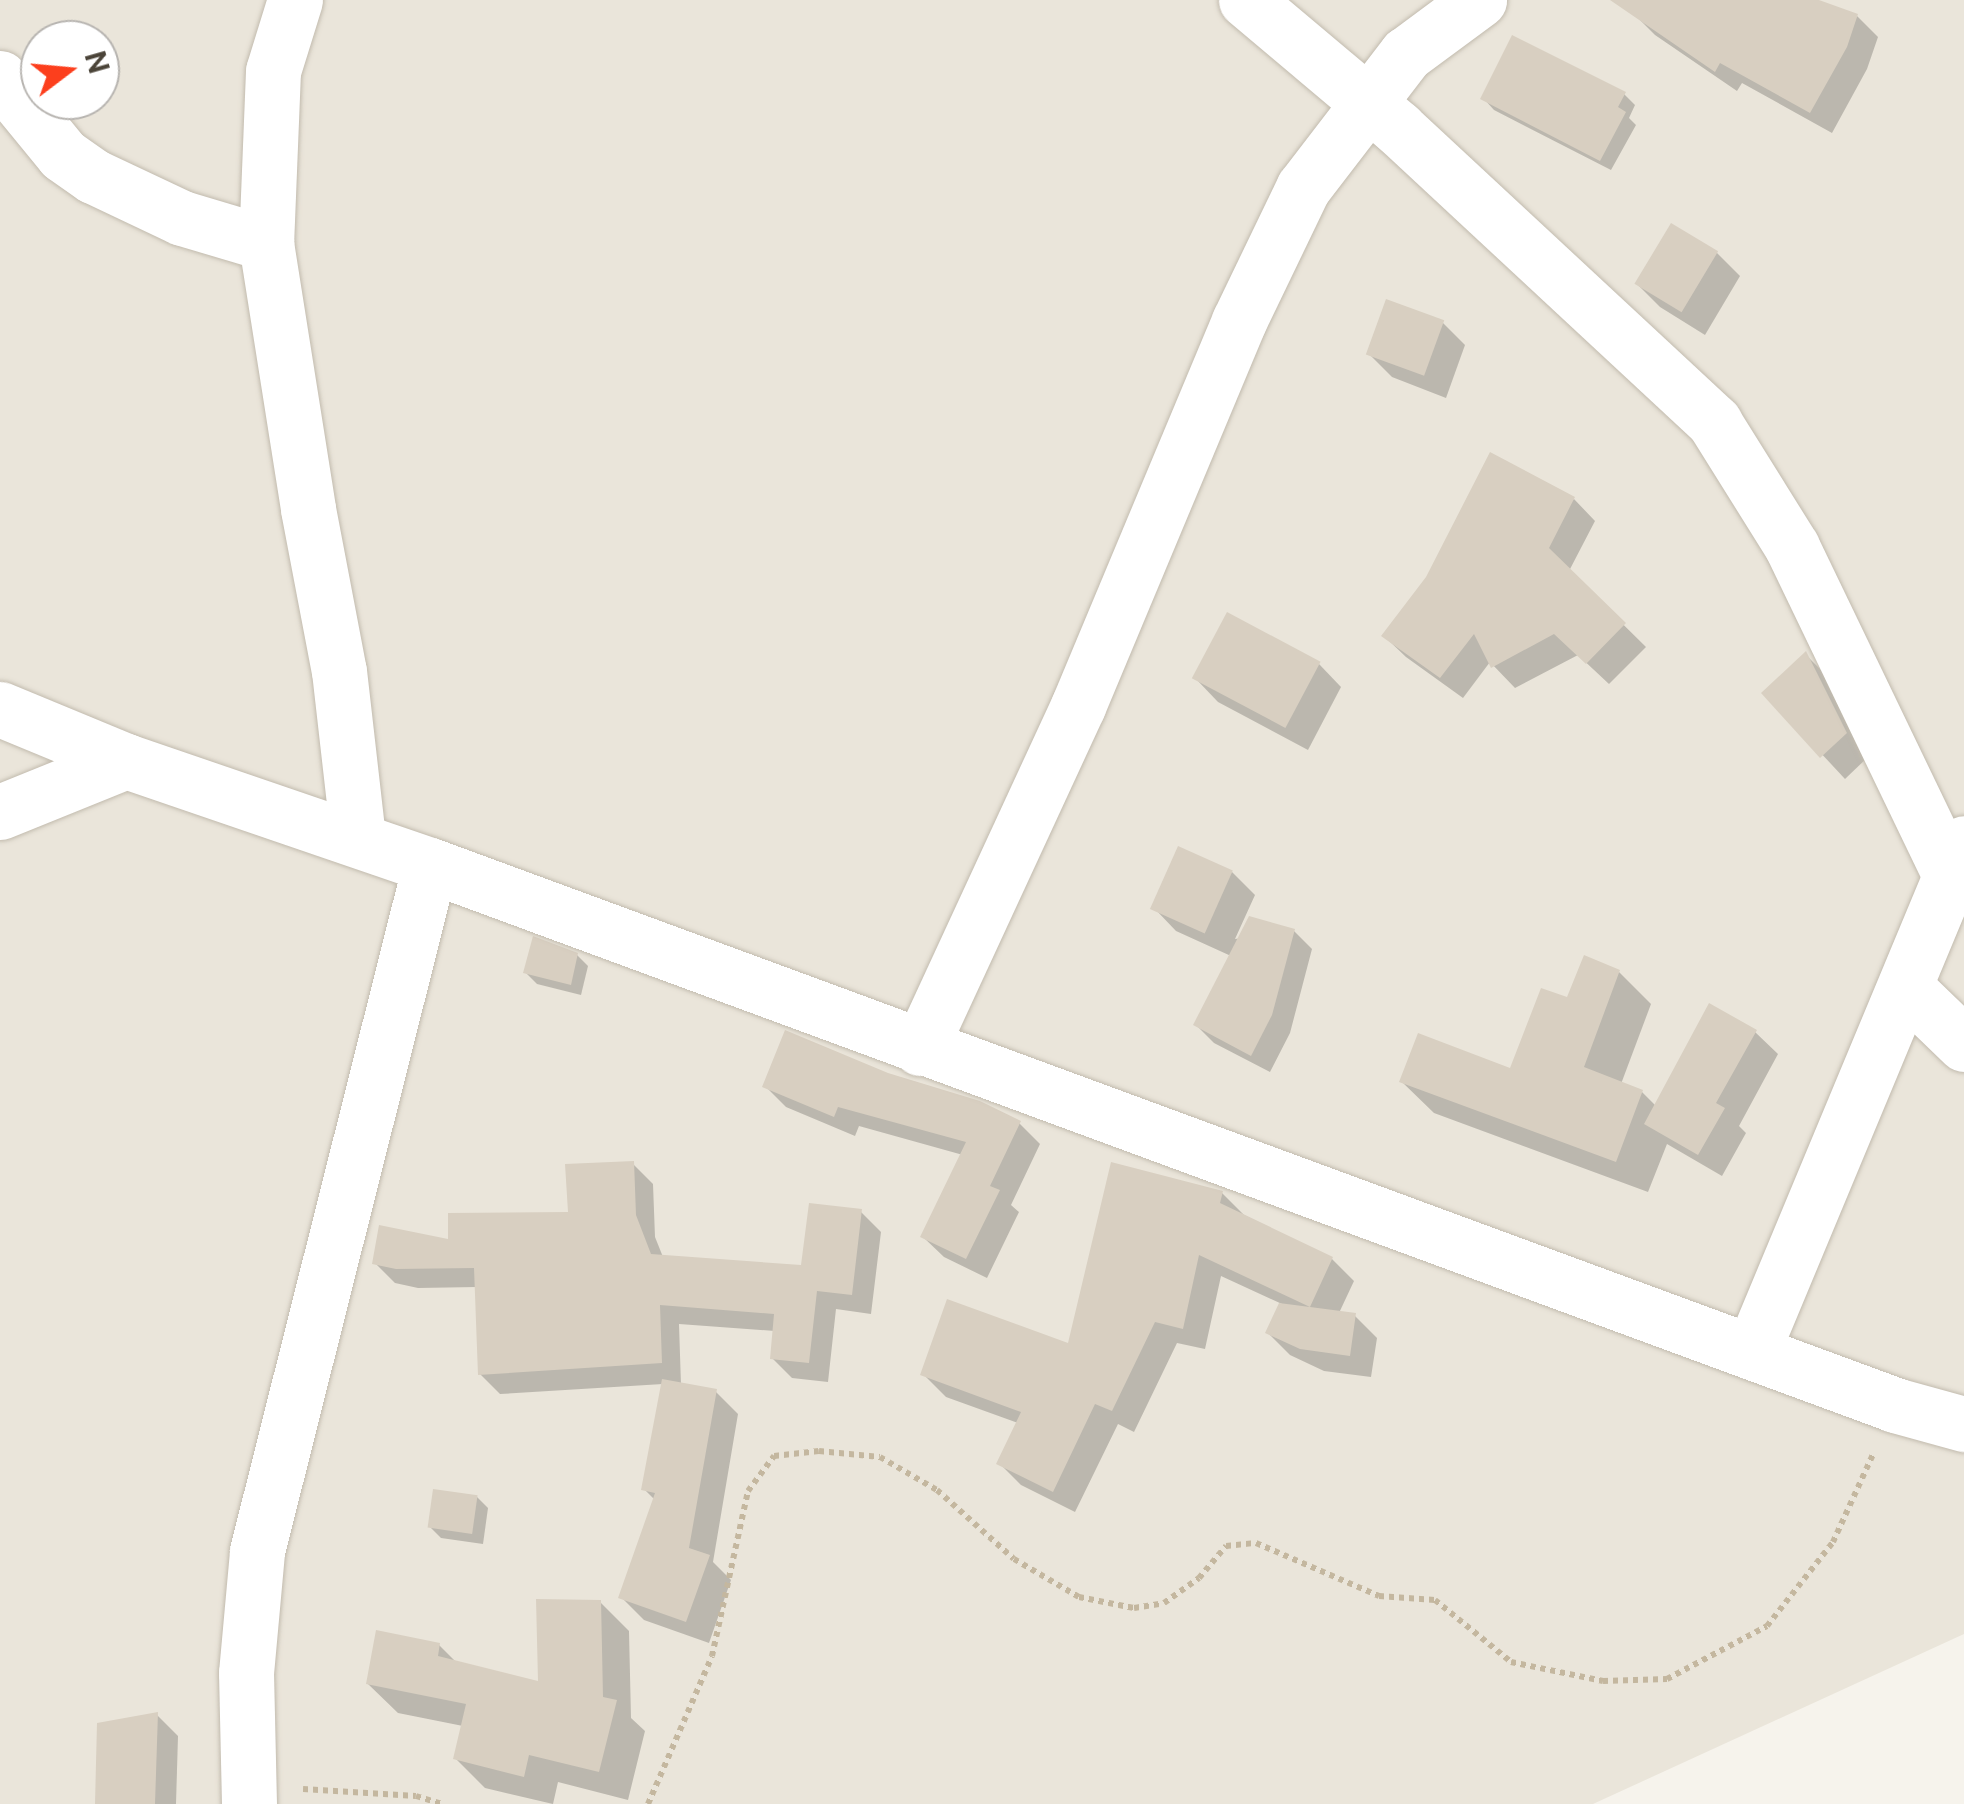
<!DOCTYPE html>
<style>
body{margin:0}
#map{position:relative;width:1964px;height:1804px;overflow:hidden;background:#f6f3ec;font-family:"Public Sans",sans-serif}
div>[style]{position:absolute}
.residential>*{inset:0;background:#eae5da}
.shadow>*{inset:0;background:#0003}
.building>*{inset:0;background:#d8cfc1;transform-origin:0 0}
.path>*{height:6px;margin-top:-3px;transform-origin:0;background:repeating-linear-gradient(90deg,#c4b79f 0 5px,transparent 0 10px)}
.roads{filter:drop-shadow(0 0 2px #c2bbae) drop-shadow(0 0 2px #c2bbae)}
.minor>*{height:55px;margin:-27.5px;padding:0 27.5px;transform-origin:27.5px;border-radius:27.5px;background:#fff}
span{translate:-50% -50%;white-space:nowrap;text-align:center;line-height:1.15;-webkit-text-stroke:9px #fff;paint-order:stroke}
.north{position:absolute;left:20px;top:20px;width:100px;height:100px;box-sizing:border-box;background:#fff;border:2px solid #b7b4b0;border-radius:50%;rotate:74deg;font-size:28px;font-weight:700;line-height:40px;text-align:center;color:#4b4439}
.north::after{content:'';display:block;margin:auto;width:35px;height:45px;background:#fc3f1d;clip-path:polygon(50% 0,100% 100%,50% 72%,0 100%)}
</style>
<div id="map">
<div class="residential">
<div style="clip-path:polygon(evenodd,0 0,1964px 0,1964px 1634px,1593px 1804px,0 1804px,0 0,40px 40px,100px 40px,100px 100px,40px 100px,40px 40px)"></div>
</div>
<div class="shadow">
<div style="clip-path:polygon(1640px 0,1811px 0,1857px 16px,1878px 37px,1867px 69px,1832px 133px,1742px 83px,1737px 91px,1655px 35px,1634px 14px)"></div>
<div style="clip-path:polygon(1624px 94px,1635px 105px,1629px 118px,1636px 125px,1611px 170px,1494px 110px,1484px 99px)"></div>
<div style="clip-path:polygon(1672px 226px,1717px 253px,1740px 276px,1705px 335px,1660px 307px,1637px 284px)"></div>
<div style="clip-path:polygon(1442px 322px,1465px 345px,1446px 398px,1392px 377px,1369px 354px)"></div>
<div style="clip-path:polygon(1574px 499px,1595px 521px,1569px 571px,1646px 647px,1609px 684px,1578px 655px,1515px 688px,1490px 662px,1463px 698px,1406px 657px,1384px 636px)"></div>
<div style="clip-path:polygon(1806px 655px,1828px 677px,1868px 757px,1845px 779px,1765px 693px)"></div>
<div style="clip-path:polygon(1319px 664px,1341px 687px,1308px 750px,1218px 702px,1196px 679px)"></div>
<div style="clip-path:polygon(1232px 872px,1255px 895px,1235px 939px,1294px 931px,1312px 949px,1290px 1033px,1270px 1072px,1214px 1043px,1196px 1025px,1231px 956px,1176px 931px,1154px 908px)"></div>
<div style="clip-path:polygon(577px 955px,588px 966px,581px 995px,537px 984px,526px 973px)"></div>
<div style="clip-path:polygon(1619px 972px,1651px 1004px,1621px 1084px,1642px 1092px,1656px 1106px,1755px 1032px,1778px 1054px,1739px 1126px,1746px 1133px,1722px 1176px,1667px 1144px,1648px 1192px,1434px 1113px,1402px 1082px,1512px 1072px,1569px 1001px)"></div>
<div style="clip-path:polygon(887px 1075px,1019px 1123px,1040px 1144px,1011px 1205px,1019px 1212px,987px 1278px,944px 1257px,923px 1237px,963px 1155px,859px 1126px,855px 1136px,786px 1107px,765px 1086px)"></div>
<div style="clip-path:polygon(633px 1164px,653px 1184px,655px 1237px,663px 1257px,803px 1267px,861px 1212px,881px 1232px,871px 1314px,836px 1309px,828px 1382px,792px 1378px,772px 1358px,775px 1331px,679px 1324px,681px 1385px,715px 1391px,738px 1414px,713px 1562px,731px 1580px,709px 1643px,644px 1620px,621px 1597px,655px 1500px,644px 1489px,663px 1384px,500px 1394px,480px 1374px,477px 1287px,418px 1288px,395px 1283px,375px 1263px,570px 1215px)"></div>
<div style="clip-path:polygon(1222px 1193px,1244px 1215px,1332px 1259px,1354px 1281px,1339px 1313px,1355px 1316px,1377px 1338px,1371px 1377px,1324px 1371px,1290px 1355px,1268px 1333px,1282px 1304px,1221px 1276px,1205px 1349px,1177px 1343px,1134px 1432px,1118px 1424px,1075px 1512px,1021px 1485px,999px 1463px,1018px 1423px,946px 1397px,923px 1374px,1070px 1347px)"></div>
<div style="clip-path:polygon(477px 1497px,488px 1508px,483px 1544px,441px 1538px,430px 1527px)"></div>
<div style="clip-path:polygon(600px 1602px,629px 1631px,631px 1718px,645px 1731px,628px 1800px,558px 1782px,553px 1804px,485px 1788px,455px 1758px,463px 1726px,398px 1713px,368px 1684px,439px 1645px,458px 1664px,541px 1684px)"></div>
<div style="clip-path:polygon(157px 1715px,178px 1736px,176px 1804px,97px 1804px)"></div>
</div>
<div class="building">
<div style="clip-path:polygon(1610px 0,1819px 0,1858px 14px,1847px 47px,1810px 113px,1720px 63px,1715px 72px)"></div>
<div style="clip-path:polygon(1512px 35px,1626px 92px,1618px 107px,1626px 112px,1600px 161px,1480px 99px)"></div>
<div style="left:1671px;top:223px;width:55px;height:71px;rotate:31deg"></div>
<div style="left:1386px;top:299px;width:62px;height:59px;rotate:20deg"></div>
<div style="clip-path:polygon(1490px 452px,1575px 497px,1549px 548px,1626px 623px,1586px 664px,1554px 634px,1491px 668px,1474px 634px,1440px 678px,1381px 636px,1426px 577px)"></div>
<div style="left:1227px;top:612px;width:106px;height:75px;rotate:28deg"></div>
<div style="clip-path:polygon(1806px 651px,1847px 733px,1820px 758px,1761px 693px)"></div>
<div style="left:1178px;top:846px;width:60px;height:69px;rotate:24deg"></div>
<div style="clip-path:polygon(1249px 916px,1295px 929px,1272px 1015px,1251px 1056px,1193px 1025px)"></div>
<div style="clip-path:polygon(533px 936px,578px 953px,571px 985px,523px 973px)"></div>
<div style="clip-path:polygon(1584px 955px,1620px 970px,1584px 1067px,1643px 1090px,1616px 1162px,1399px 1082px,1418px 1033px,1510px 1068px,1541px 988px,1567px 997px)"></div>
<div style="clip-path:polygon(1709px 1003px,1757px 1030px,1716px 1103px,1725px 1108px,1698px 1155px,1644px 1124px)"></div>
<div style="clip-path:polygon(785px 1030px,888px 1073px,980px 1101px,1021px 1121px,990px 1186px,1000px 1190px,966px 1259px,920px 1237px,966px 1142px,838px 1107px,834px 1117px,762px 1087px)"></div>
<div style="clip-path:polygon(634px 1161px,636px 1215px,651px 1254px,801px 1265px,809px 1203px,862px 1209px,852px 1295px,817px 1291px,809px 1363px,770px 1359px,774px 1314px,660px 1305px,662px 1363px,478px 1375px,474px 1268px,396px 1269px,372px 1264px,379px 1225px,448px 1239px,448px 1213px,568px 1212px,565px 1164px)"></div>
<div style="clip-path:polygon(1111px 1162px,1223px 1191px,1220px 1203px,1333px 1257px,1310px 1307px,1356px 1313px,1350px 1356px,1300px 1349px,1265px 1333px,1279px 1303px,1310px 1307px,1199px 1255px,1183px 1329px,1155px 1322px,1112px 1411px,1095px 1404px,1053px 1492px,996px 1464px,1021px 1412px,920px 1375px,947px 1299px,1068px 1343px)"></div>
<div style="clip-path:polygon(662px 1379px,717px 1389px,689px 1548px,710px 1555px,686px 1622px,618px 1598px,655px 1493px,641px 1490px)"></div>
<div style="left:433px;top:1489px;width:45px;height:39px;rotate:8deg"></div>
<div style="clip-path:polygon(536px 1599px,601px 1600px,603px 1697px,617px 1700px,599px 1772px,529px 1755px,524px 1777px,453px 1759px,466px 1704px,366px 1684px,376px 1630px,440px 1643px,438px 1656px,538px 1681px)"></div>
<div style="clip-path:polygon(158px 1712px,155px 1804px,95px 1804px,97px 1723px)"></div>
</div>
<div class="path">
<div style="left:303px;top:1789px;width:113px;rotate:3.5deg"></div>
<div style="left:416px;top:1796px;width:27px;rotate:17deg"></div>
<div style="left:648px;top:1804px;width:161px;rotate:-66.6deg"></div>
<div style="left:712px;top:1656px;width:169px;rotate:-77.7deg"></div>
<div style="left:748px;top:1491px;width:44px;rotate:-53.4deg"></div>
<div style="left:774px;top:1456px;width:45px;rotate:-6.3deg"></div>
<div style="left:819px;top:1451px;width:61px;rotate:5.6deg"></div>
<div style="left:880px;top:1457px;width:66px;rotate:30.1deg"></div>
<div style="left:937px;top:1490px;width:103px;rotate:41.9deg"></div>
<div style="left:1014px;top:1559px;width:75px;rotate:30.3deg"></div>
<div style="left:1079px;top:1597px;width:56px;rotate:11.3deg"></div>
<div style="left:1134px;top:1608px;width:30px;rotate:-9deg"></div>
<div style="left:1164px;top:1603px;width:43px;rotate:-35.5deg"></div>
<div style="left:1199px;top:1578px;width:42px;rotate:-49.8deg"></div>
<div style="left:1226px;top:1546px;width:30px;rotate:-6deg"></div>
<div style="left:1256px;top:1543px;width:134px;rotate:23.3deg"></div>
<div style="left:1379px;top:1596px;width:56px;rotate:4.1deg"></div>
<div style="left:1435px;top:1600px;width:98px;rotate:39.2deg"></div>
<div style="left:1511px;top:1662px;width:94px;rotate:11.7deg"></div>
<div style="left:1603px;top:1681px;width:64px;rotate:-1.8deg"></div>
<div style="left:1667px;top:1679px;width:113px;rotate:-27.9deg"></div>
<div style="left:1767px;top:1626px;width:107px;rotate:-51.8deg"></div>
<div style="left:1833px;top:1542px;width:99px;rotate:-65.5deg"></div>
</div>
<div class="roads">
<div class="minor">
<div style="left:295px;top:0;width:74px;rotate:107.2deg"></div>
<div style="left:273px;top:71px;width:172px;rotate:92.3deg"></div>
<div style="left:266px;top:243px;width:269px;rotate:81deg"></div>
<div style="left:308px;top:509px;width:165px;rotate:79.2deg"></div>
<div style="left:339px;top:671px;width:169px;rotate:83.5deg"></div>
<div style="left:1246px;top:0;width:199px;rotate:40.1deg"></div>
<div style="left:1398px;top:128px;width:432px;rotate:42.9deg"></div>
<div style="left:1714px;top:422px;width:147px;rotate:58deg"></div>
<div style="left:1792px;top:547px;width:362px;rotate:64.3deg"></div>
<div style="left:0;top:78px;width:99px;rotate:50.7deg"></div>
<div style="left:63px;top:155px;width:37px;rotate:35deg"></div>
<div style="left:93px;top:176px;width:98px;rotate:25.3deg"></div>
<div style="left:182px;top:218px;width:88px;rotate:16.6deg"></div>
<div style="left:0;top:709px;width:136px;rotate:22.4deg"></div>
<div style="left:126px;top:761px;width:321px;rotate:18.9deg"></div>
<div style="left:430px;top:865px;width:1561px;rotate:20.23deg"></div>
<div style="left:1895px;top:1405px;width:72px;rotate:15.4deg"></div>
<div style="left:0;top:812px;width:136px;rotate:-22deg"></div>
<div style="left:1905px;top:987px;width:82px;rotate:44deg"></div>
<div style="left:920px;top:1048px;width:377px;rotate:-65.2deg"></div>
<div style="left:1078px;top:706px;width:417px;rotate:-67.3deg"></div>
<div style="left:1239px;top:321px;width:148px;rotate:-64.3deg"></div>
<div style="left:1303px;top:188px;width:169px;rotate:-52.5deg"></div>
<div style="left:1406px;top:54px;width:91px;rotate:-36.5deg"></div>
<div style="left:1752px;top:1352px;width:551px;rotate:-67.39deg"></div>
<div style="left:249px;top:1804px;width:131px;rotate:-91.3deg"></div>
<div style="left:246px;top:1673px;width:122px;rotate:-84.8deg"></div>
<div style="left:257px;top:1551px;width:707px;rotate:-75.85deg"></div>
</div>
</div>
<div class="north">N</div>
</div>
